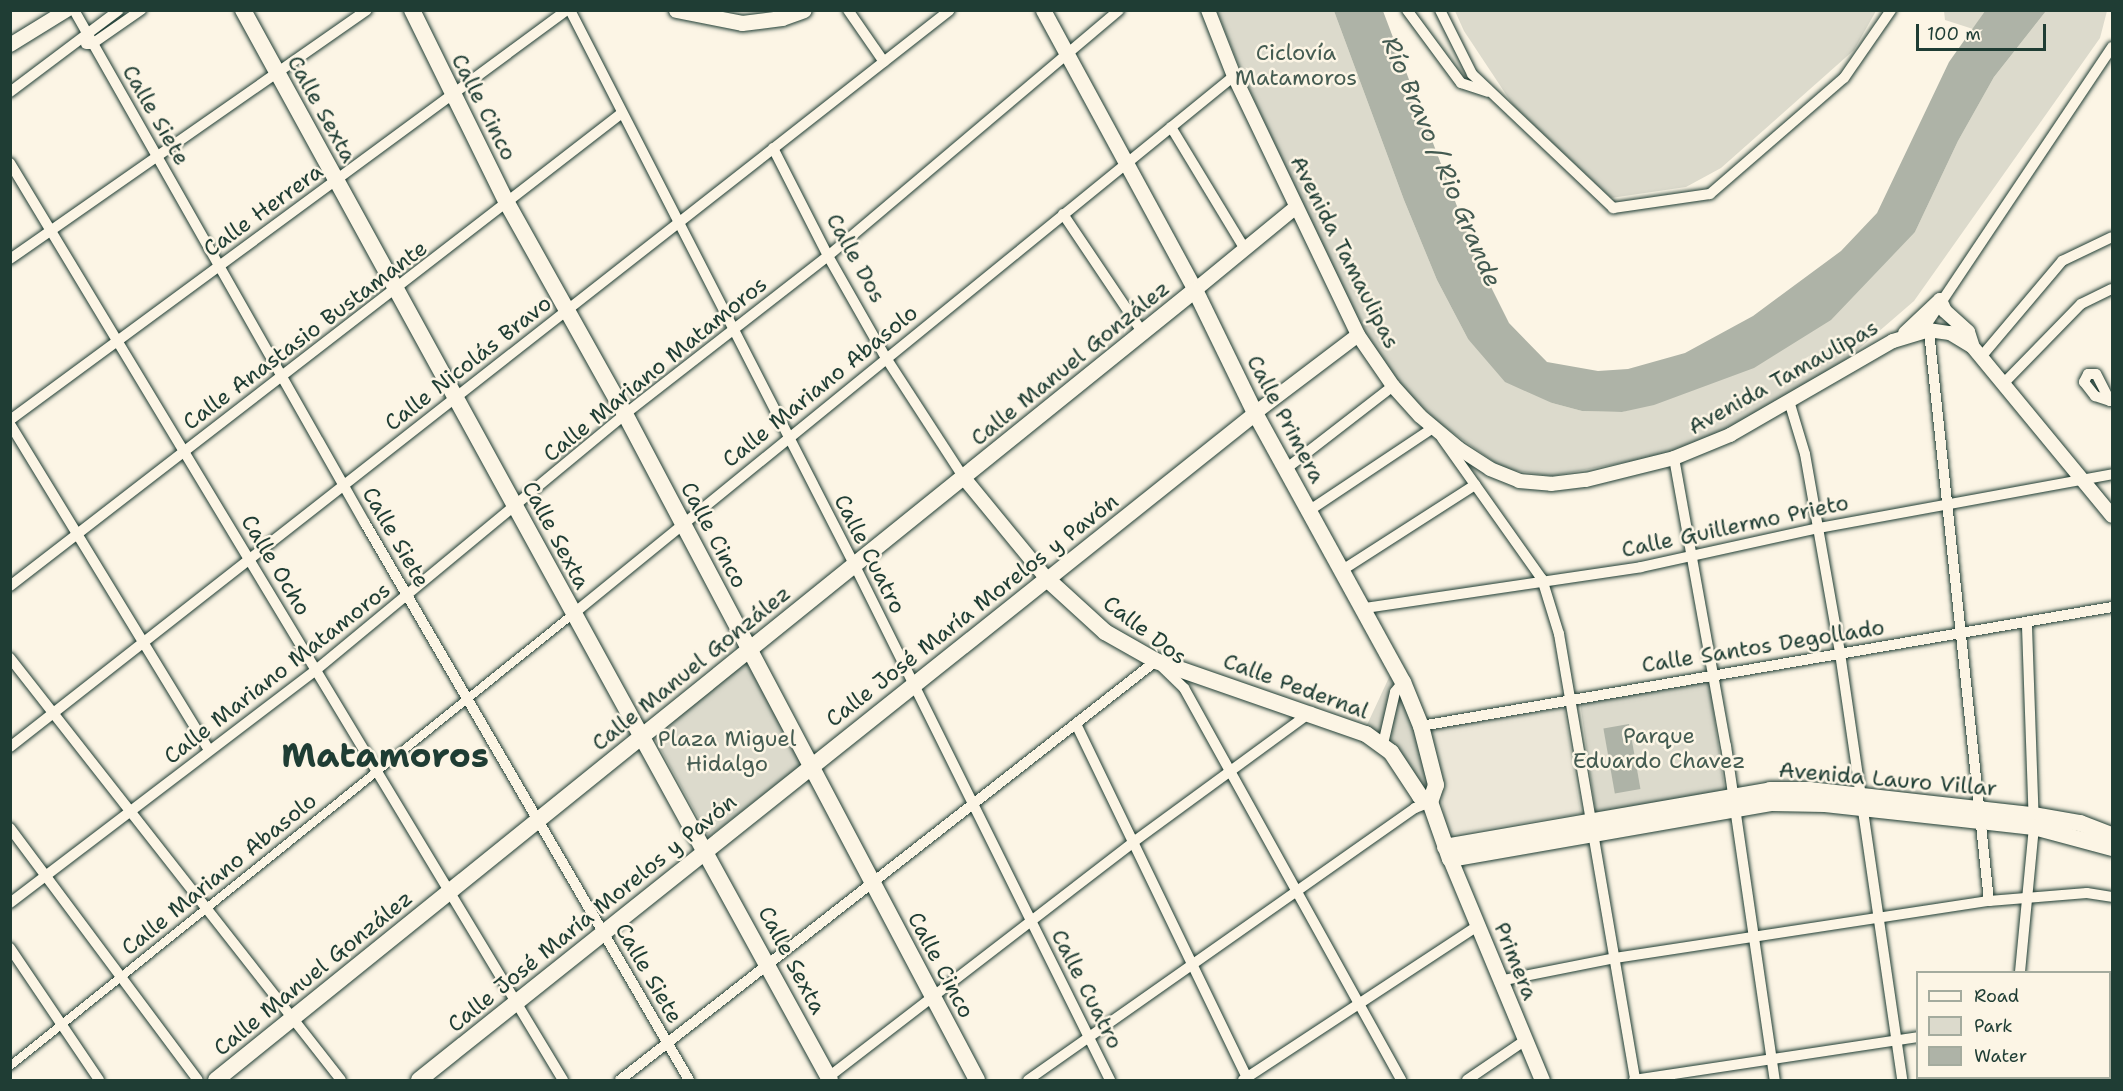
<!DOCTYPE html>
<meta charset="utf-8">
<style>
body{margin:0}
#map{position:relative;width:2123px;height:1091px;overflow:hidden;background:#fcf5e5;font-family:"Shantell Sans",sans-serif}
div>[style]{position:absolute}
.built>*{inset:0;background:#ece7d8;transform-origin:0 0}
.green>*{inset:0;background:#dcdacc;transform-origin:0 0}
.water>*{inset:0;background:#aeb3a7;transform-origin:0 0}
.roads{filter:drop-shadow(0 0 2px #1f3d34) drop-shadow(0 0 2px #1f3d34)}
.pedestrian>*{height:8px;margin:-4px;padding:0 4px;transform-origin:4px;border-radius:4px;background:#fcf5e5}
.minor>*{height:10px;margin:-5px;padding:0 5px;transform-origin:5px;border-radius:5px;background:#fcf5e5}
.tertiary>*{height:14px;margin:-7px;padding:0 7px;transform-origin:7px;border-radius:7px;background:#fcf5e5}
.secondary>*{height:15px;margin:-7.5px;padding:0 7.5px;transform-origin:7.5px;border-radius:7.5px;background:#fcf5e5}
.primary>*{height:16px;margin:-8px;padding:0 8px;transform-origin:8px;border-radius:8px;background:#fcf5e5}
span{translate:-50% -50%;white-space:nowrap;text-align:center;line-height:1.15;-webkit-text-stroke:5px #fcf5e5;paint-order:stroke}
.park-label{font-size:22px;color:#455c52}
.street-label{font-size:22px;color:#1f3d34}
.water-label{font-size:24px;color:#435a51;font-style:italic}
.town-label{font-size:34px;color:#1f3d34;font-weight:700}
.frame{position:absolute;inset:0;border:12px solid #1f3d34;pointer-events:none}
.legend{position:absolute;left:1916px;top:971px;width:195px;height:108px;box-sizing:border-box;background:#fcf5e5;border:2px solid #a4ab9e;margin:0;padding:8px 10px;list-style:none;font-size:18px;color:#1f3d34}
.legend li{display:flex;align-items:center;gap:12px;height:30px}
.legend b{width:30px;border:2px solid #a4ab9e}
.scale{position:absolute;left:1916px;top:24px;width:130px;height:27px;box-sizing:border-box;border:3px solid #1f3d34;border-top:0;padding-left:8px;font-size:18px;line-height:21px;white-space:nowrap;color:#1f3d34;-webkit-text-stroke:4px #fcf5e5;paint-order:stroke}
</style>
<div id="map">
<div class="built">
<div style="left:1564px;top:708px;width:107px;height:135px;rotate:81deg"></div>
</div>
<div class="green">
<div style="clip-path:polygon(1217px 11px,1334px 11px,1404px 200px,1437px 280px,1468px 339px,1552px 403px,1582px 411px,1622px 412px,1695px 389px,1915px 232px,1958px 141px,1994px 77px,2046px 11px,2107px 11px,2100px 38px,1914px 301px,1847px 359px,1732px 428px,1675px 453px,1552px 476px,1504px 469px,1439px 423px,1398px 383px,1363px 331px,1242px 74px)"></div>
<div style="clip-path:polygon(1455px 11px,1876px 11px,1854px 50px,1721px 168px,1686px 187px,1611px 198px,1513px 105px,1464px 31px)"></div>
<div style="clip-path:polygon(1944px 11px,1985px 11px,1973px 29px,1945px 20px)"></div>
<div style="clip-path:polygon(746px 662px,802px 764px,709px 837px,654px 737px)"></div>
<div style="clip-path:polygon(1392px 671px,1418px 729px,1428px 782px,1422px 788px,1391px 741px,1366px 727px)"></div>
<div style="left:1709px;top:679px;width:116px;height:131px;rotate:82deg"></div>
</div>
<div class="water">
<div style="clip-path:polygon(1334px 11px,1383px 11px,1477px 259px,1509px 323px,1547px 362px,1598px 371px,1628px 369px,1685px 353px,1753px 316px,1841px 251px,1877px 213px,1949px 62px,1985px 11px,2046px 11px,1994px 77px,1958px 141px,1915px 232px,1831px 320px,1754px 368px,1654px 405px,1622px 412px,1582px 411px,1552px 403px,1505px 382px,1468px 339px,1437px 280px,1404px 200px)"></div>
<div style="left:1629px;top:724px;width:66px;height:26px;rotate:80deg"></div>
</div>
<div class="roads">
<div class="pedestrian">
<div style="left:10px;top:1066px;width:722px;rotate:-38.76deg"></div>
</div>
<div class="minor">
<div style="left:74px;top:10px;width:590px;rotate:60.44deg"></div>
<div style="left:365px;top:523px;width:644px;rotate:59.81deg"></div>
<div style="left:570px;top:10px;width:625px;rotate:62.86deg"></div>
<div style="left:855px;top:566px;width:574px;rotate:63.61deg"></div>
<div style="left:848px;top:10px;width:63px;rotate:55.3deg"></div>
<div style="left:1407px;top:10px;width:91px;rotate:53.5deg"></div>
<div style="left:1461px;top:83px;width:28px;rotate:18deg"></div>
<div style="left:1440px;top:10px;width:72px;rotate:63.4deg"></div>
<div style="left:1472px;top:74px;width:195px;rotate:43.5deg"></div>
<div style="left:1613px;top:208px;width:98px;rotate:-8.2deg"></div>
<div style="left:1710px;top:194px;width:177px;rotate:-40.9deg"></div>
<div style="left:1844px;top:78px;width:83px;rotate:-55.3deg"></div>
<div style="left:86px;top:44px;width:6px"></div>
<div style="left:92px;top:44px;width:60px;rotate:-34.8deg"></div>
<div style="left:10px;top:92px;width:136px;rotate:-37deg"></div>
<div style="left:1171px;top:127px;width:143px;rotate:58.8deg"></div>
<div style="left:773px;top:148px;width:121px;rotate:63deg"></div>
<div style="left:828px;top:256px;width:117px;rotate:60.4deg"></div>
<div style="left:886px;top:358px;width:143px;rotate:57deg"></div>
<div style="left:10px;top:163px;width:1071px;rotate:58.91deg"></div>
<div style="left:1063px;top:214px;width:143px;rotate:56.1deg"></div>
<div style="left:10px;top:259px;width:435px;rotate:-34.9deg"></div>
<div style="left:1981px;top:357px;width:126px;rotate:-49.8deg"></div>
<div style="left:2062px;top:261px;width:55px;rotate:-25.6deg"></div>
<div style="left:2003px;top:384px;width:112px;rotate:-45.7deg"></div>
<div style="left:2081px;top:304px;width:34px;rotate:-26deg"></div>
<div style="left:1789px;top:401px;width:55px;rotate:73.2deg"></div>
<div style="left:1805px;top:454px;width:202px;rotate:80deg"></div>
<div style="left:1840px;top:653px;width:431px;rotate:81.7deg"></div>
<div style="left:2110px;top:401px;width:30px;rotate:-117deg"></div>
<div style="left:2096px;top:374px;width:8px;rotate:180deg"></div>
<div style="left:2088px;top:374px;width:9px;rotate:117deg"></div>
<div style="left:2084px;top:382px;width:18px;rotate:52deg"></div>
<div style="left:2095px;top:396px;width:16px;rotate:18deg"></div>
<div style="left:2110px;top:401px;width:2px"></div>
<div style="left:10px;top:420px;width:692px;rotate:-36.36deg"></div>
<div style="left:10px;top:424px;width:382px;rotate:58.6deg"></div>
<div style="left:1442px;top:438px;width:173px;rotate:54.7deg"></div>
<div style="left:1542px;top:579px;width:58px;rotate:72.8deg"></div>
<div style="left:1559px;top:634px;width:452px;rotate:80.3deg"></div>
<div style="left:1674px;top:458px;width:293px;rotate:79.8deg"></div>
<div style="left:1726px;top:746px;width:338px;rotate:81.7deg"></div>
<div style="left:1287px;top:468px;width:134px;rotate:-37.7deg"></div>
<div style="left:1310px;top:510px;width:148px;rotate:-33.7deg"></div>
<div style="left:1344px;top:569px;width:156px;rotate:-32.7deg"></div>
<div style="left:10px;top:586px;width:773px;rotate:-37.7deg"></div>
<div style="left:1365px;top:608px;width:279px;rotate:-8.4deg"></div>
<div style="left:1641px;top:567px;width:182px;rotate:-12.4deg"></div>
<div style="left:1819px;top:528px;width:298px;rotate:-10.4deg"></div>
<div style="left:573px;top:614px;width:852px;rotate:-39.14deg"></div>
<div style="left:10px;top:658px;width:536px;rotate:51.89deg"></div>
<div style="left:1076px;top:724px;width:395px;rotate:64.2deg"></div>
<div style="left:1421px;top:726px;width:701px;rotate:-9.77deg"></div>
<div style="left:1383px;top:744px;width:53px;rotate:-77deg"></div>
<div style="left:1395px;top:692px;width:13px;rotate:-51deg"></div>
<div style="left:10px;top:747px;width:1194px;rotate:-38.1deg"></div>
<div style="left:10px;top:828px;width:314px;rotate:53.3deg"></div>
<div style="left:1989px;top:901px;width:582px;rotate:-96.01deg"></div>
<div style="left:1928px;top:322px;width:331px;rotate:-56.2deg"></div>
<div style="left:10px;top:903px;width:385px;rotate:-37.3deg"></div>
<div style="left:316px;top:670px;width:401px;rotate:-39.6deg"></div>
<div style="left:625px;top:414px;width:257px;rotate:-37.9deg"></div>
<div style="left:828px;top:256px;width:381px;rotate:-40.2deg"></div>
<div style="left:10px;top:948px;width:159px;rotate:56deg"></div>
<div style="left:2020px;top:972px;width:146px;rotate:-84.5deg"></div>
<div style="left:2034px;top:827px;width:205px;rotate:-92deg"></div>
<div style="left:1499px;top:981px;width:118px;rotate:-11.2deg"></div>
<div style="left:1615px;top:958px;width:378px;rotate:-8.7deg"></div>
<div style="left:1989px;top:901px;width:98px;rotate:-4.7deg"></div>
<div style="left:2087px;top:893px;width:25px;rotate:9deg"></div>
<div style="left:2110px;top:1008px;width:2px;rotate:-27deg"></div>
<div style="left:826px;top:1079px;width:386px;rotate:-37.6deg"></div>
<div style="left:1132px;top:843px;width:222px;rotate:-36.2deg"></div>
<div style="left:620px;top:1080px;width:680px;rotate:-38.02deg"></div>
<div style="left:1156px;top:661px;width:39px;rotate:44deg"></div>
<div style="left:1184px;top:688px;width:448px;rotate:61deg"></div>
<div style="left:1028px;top:1080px;width:473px;rotate:-35.1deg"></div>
<div style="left:1415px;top:808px;width:16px;rotate:-22deg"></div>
<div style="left:1243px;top:1080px;width:280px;rotate:-33.3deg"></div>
<div style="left:1467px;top:1080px;width:69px;rotate:-34.4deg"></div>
<div style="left:1634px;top:1080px;width:287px;rotate:-8.6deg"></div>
<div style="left:2002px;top:1080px;width:2px;rotate:-90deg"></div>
</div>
<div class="tertiary">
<div style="left:1208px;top:10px;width:71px;rotate:68.5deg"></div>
<div style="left:1234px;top:76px;width:287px;rotate:64.4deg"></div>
<div style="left:1358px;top:335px;width:62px;rotate:55.5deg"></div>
<div style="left:1393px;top:386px;width:40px;rotate:48deg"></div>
<div style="left:1420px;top:416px;width:50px;rotate:40.1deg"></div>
<div style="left:1458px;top:448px;width:38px;rotate:33deg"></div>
<div style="left:1490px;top:469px;width:31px;rotate:22deg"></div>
<div style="left:1519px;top:481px;width:32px;rotate:5deg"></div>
<div style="left:1551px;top:484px;width:35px;rotate:-7deg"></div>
<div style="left:1586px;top:480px;width:91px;rotate:-14deg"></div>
<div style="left:1674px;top:458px;width:61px;rotate:-22.3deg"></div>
<div style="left:1730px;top:435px;width:188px;rotate:-30deg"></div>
<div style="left:1893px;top:341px;width:37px;rotate:-17deg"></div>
<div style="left:1928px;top:330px;width:22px;rotate:8deg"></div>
<div style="left:1950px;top:333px;width:26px;rotate:31deg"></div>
<div style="left:1972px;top:346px;width:220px;rotate:50.5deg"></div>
<div style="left:10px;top:45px;width:67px;rotate:-31.6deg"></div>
<div style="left:1195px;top:290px;width:131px;rotate:-39.4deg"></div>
<div style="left:1905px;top:333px;width:48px;rotate:-43.3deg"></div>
<div style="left:1940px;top:300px;width:12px;rotate:66deg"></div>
<div style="left:1945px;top:311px;width:31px;rotate:42deg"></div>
<div style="left:1968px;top:332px;width:13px;rotate:72deg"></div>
<div style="left:1255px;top:413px;width:129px;rotate:-37.1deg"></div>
<div style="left:964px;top:478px;width:131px;rotate:50.6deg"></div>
</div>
<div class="secondary">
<div style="left:676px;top:10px;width:67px;rotate:11.1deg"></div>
<div style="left:742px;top:23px;width:40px;rotate:-7.1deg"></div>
<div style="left:782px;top:18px;width:23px;rotate:-20deg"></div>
<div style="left:1043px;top:10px;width:319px;rotate:61.5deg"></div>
<div style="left:1047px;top:579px;width:266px;rotate:-38.6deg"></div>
<div style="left:1450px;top:859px;width:239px;rotate:67.4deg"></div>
</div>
<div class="primary">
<div style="left:243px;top:10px;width:1220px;rotate:61.25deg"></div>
<div style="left:412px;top:10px;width:215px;rotate:63.8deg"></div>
<div style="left:507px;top:203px;width:242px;rotate:60.8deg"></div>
<div style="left:625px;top:414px;width:753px;rotate:62.14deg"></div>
<div style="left:1445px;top:847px;width:330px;rotate:-9.9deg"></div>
<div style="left:1770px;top:790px;width:39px"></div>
<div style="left:1809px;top:790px;width:225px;rotate:6.4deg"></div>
<div style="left:2033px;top:815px;width:48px;rotate:9.7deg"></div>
<div style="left:2080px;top:823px;width:34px;rotate:21deg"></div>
<div style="left:216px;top:1080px;width:1258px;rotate:-38.9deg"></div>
<div style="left:1195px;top:290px;width:137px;rotate:64deg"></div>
<div style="left:1255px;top:413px;width:307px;rotate:61.2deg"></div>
<div style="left:1403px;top:682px;width:48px;rotate:67.8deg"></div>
<div style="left:1421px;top:726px;width:61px;rotate:75.7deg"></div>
<div style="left:1436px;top:785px;width:18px;rotate:109deg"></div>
<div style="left:1430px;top:802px;width:60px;rotate:70.7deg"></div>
<div style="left:1450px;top:859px;width:327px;rotate:-9.9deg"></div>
<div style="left:1772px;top:803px;width:53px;rotate:1.1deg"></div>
<div style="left:1825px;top:804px;width:210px;rotate:6.3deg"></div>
<div style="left:2034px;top:827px;width:81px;rotate:15.1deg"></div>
<div style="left:419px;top:1080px;width:803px;rotate:-38.58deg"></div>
<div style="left:1047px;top:579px;width:79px;rotate:42.4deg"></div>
<div style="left:1105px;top:632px;width:59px;rotate:29.6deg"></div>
<div style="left:1156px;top:661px;width:222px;rotate:19.2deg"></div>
<div style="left:1366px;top:734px;width:31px;rotate:36deg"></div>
<div style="left:1391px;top:752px;width:53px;rotate:56.6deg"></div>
<div style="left:1420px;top:796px;width:12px;rotate:31deg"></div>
</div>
</div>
<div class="park-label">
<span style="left:1296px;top:65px">Ciclovía<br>Matamoros</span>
<span style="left:1659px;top:748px">Parque<br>Eduardo Chavez</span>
<span style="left:727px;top:751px">Plaza Miguel<br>Hidalgo</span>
</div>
<div class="street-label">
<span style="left:484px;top:107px;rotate:63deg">Calle Cinco</span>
<span style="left:322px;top:109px;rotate:61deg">Calle Sexta</span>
<span style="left:156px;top:115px;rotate:60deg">Calle Siete</span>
<span style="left:263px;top:210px;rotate:-36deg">Calle Herrera</span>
<span style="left:1345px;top:252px;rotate:63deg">Avenida Tamaulipas</span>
<span style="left:856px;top:258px;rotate:61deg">Calle Dos</span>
<span style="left:305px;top:335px;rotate:-37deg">Calle Anastasio Bustamante</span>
<span style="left:468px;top:363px;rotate:-38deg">Calle Nicolás Bravo</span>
<span style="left:1070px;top:363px;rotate:-39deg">Calle Manuel González</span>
<span style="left:655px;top:369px;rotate:-39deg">Calle Mariano Matamoros</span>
<span style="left:1783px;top:377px;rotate:-29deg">Avenida Tamaulipas</span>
<span style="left:820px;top:386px;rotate:-39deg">Calle Mariano Abasolo</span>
<span style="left:1286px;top:419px;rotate:62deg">Calle Primera</span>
<span style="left:1735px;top:526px;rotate:-12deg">Calle Guillermo Prieto</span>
<span style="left:556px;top:535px;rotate:62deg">Calle Sexta</span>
<span style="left:714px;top:535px;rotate:62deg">Calle Cinco</span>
<span style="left:396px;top:537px;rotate:60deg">Calle Siete</span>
<span style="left:870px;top:554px;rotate:63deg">Calle Cuatro</span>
<span style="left:276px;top:565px;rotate:59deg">Calle Ocho</span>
<span style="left:972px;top:610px;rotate:-38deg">Calle José María Morelos y Pavón</span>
<span style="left:1145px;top:630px;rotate:37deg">Calle Dos</span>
<span style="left:1763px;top:646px;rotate:-9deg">Calle Santos Degollado</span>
<span style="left:691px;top:668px;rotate:-39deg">Calle Manuel González</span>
<span style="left:277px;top:673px;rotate:-38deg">Calle Mariano Matamoros</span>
<span style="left:1296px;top:686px;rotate:20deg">Calle Pedernal</span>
<span style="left:1888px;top:779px;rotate:5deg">Avenida Lauro Villar</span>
<span style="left:219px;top:874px;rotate:-39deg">Calle Mariano Abasolo</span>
<span style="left:592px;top:913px;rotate:-39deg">Calle José María Morelos y Pavón</span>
<span style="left:792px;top:960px;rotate:62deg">Calle Sexta</span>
<span style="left:1516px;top:961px;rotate:68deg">Primera</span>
<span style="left:941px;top:965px;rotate:62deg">Calle Cinco</span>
<span style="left:313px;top:973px;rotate:-39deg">Calle Manuel González</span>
<span style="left:649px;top:973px;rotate:60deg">Calle Siete</span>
<span style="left:1087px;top:989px;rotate:63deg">Calle Cuatro</span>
</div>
<div class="water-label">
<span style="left:1441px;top:162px;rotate:67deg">Río Bravo / Rio Grande</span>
</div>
<div class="town-label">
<span style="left:385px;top:756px">Matamoros</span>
</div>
<div class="frame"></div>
<ul class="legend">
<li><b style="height:8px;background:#fcf5e5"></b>Road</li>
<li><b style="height:16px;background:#dcdacc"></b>Park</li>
<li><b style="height:16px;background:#aeb3a7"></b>Water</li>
</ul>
<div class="scale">100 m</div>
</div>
